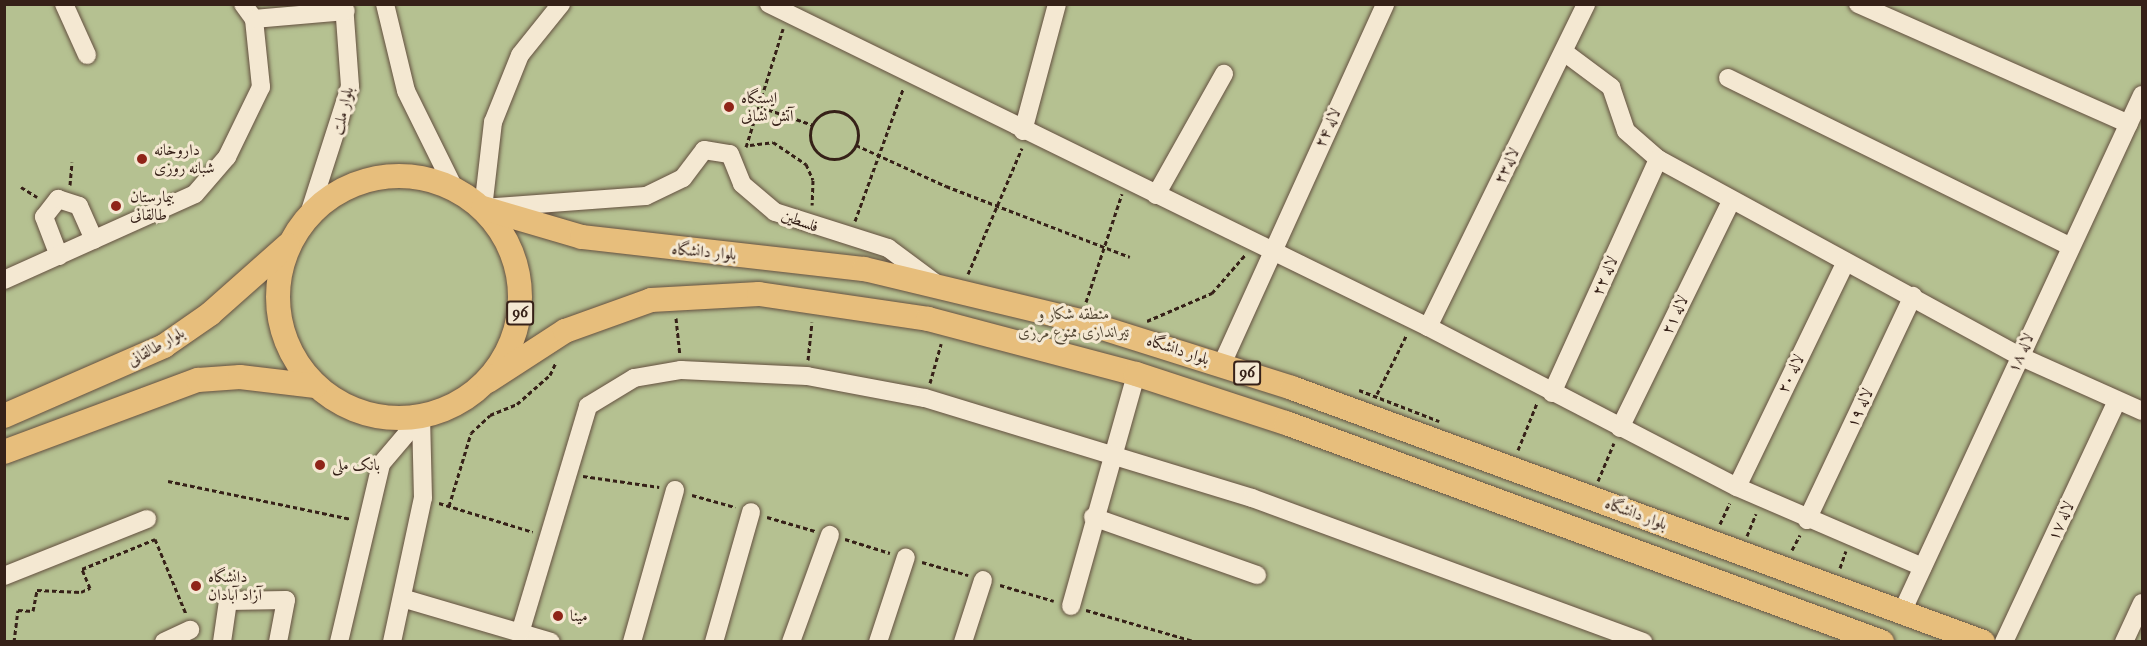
<!DOCTYPE html>
<meta charset="utf-8">
<style>
body{margin:0}
#map{position:relative;width:2147px;height:646px;overflow:hidden;background:#eedbb9;font-family:"IM FELL Great Primer",Amiri,serif}
div>[style]{position:absolute}
.green>*{inset:0;background:#b5c191;transform-origin:0 0}
.path>*{height:3px;margin-top:-1.5px;transform-origin:0;background:repeating-linear-gradient(90deg,#362118 0 4.5px,transparent 0 7.5px)}
.path>.ring{margin:-1.5px;padding:0;box-sizing:content-box;background:none;border:3px solid #362118;border-radius:50%}
.roads{filter:drop-shadow(0 0 2px #645040) drop-shadow(0 0 2px #645040)}
.minor>*{height:18px;margin:-9px;padding:0 9px;transform-origin:9px;border-radius:9px;background:#f4e8d2}
.major>*{height:24px;margin:-12px;padding:0 12px;transform-origin:12px;border-radius:12px;background:#e7be7c}
.major>.ring{margin:-12px;padding:0;box-sizing:content-box;background:none;border:24px solid #e7be7c;border-radius:50%}
.dots>*{width:16px;height:16px;translate:-50% -50%;box-sizing:border-box;border:3px solid #f4e8d2;border-radius:50%}
span{translate:-50% -50%;white-space:nowrap;text-align:center;line-height:1.15;-webkit-text-stroke:6px #f4e8d2;paint-order:stroke}
.shield-label span{padding:2px 4px;background:#f4e8d2;border:2px solid;border-radius:4px;-webkit-text-stroke-width:0}
.shield-label{font-size:15px;color:#362118;font-weight:700}
.poi-label{font-size:16px;color:#362118}
.left{translate:0 -50%;text-align:left}
.street-label{font-size:16px;color:#362118}
.park-label{font-size:16px;color:#564936;font-style:italic}
.frame{position:absolute;inset:0;border:6px solid #362118;pointer-events:none}
</style>
<div id="map">
<div class="green">
<div style="left:4px;top:5px;width:2138px;height:636px"></div>
</div>
<div class="path">
<div style="left:761px;top:107px;width:55px;rotate:19.1deg"></div>
<div class="ring" style="left:810px;top:111px;width:45px;height:45px"></div>
<div style="left:750px;top:145px;width:23px;rotate:-7deg"></div>
<div style="left:773px;top:142px;width:40px;rotate:34deg"></div>
<div style="left:806px;top:164px;width:17px;rotate:66deg"></div>
<div style="left:813px;top:180px;width:25px;rotate:92deg"></div>
<div style="left:856px;top:145px;width:99px;rotate:24.5deg"></div>
<div style="left:946px;top:186px;width:197px;rotate:21.1deg"></div>
<div style="left:746px;top:147px;width:124px;rotate:-72.6deg"></div>
<div style="left:70px;top:185px;width:23px;rotate:-85deg"></div>
<div style="left:21px;top:187px;width:19px;rotate:32deg"></div>
<div style="left:855px;top:221px;width:140px;rotate:-70deg"></div>
<div style="left:968px;top:274px;width:137px;rotate:-66.8deg"></div>
<div style="left:1086px;top:302px;width:114px;rotate:-71.6deg"></div>
<div style="left:676px;top:318px;width:36px;rotate:84deg"></div>
<div style="left:1147px;top:321px;width:71px;rotate:-23.3deg"></div>
<div style="left:1212px;top:293px;width:50px;rotate:-49deg"></div>
<div style="left:808px;top:360px;width:38px;rotate:-84deg"></div>
<div style="left:930px;top:383px;width:41px;rotate:-74.2deg"></div>
<div style="left:1359px;top:390px;width:86px;rotate:21.2deg"></div>
<div style="left:1377px;top:394px;width:67px;rotate:-63.4deg"></div>
<div style="left:1518px;top:450px;width:51px;rotate:-68deg"></div>
<div style="left:583px;top:476px;width:77px;rotate:8.2deg"></div>
<div style="left:168px;top:481px;width:187px;rotate:11.7deg"></div>
<div style="left:1598px;top:481px;width:41px;rotate:-67.2deg"></div>
<div style="left:692px;top:495px;width:45px;rotate:15.6deg"></div>
<div style="left:439px;top:503px;width:98px;rotate:17.1deg"></div>
<div style="left:449px;top:506px;width:76px;rotate:-73.2deg"></div>
<div style="left:471px;top:433px;width:26px;rotate:-43deg"></div>
<div style="left:490px;top:415px;width:29px;rotate:-22deg"></div>
<div style="left:517px;top:404px;width:44px;rotate:-41.3deg"></div>
<div style="left:550px;top:375px;width:14px;rotate:-65deg"></div>
<div style="left:767px;top:517px;width:50px;rotate:16.3deg"></div>
<div style="left:1720px;top:524px;width:23px;rotate:-65deg"></div>
<div style="left:1747px;top:536px;width:24px;rotate:-68deg"></div>
<div style="left:845px;top:539px;width:47px;rotate:17.3deg"></div>
<div style="left:1792px;top:550px;width:17px;rotate:-62deg"></div>
<div style="left:922px;top:562px;width:48px;rotate:15.8deg"></div>
<div style="left:1840px;top:568px;width:18px;rotate:-71deg"></div>
<div style="left:1000px;top:585px;width:56px;rotate:16.5deg"></div>
<div style="left:1086px;top:610px;width:116px;rotate:16.1deg"></div>
<div style="left:113px;top:641px;width:1px;rotate:90deg"></div>
<div style="left:14px;top:642px;width:32px;rotate:-83deg"></div>
<div style="left:18px;top:610px;width:15px;rotate:4deg"></div>
<div style="left:33px;top:611px;width:21px;rotate:-79deg"></div>
<div style="left:37px;top:590px;width:44px;rotate:2.6deg"></div>
<div style="left:81px;top:592px;width:10px;rotate:-24deg"></div>
<div style="left:90px;top:588px;width:21px;rotate:-113deg"></div>
<div style="left:82px;top:569px;width:79px;rotate:-22.3deg"></div>
<div style="left:155px;top:539px;width:81px;rotate:67.5deg"></div>
</div>
<div class="roads">
<div class="minor">
<div style="left:64px;top:4px;width:56px;rotate:65.7deg"></div>
<div style="left:243px;top:4px;width:19px;rotate:54deg"></div>
<div style="left:385px;top:4px;width:89px;rotate:76.4deg"></div>
<div style="left:406px;top:91px;width:108px;rotate:63.7deg"></div>
<div style="left:561px;top:4px;width:65px;rotate:128.8deg"></div>
<div style="left:520px;top:55px;width:72px;rotate:111.9deg"></div>
<div style="left:493px;top:122px;width:87px;rotate:96.6deg"></div>
<div style="left:483px;top:208px;width:163px;rotate:-4.2deg"></div>
<div style="left:646px;top:196px;width:41px;rotate:-25.9deg"></div>
<div style="left:683px;top:178px;width:35px;rotate:-53deg"></div>
<div style="left:704px;top:150px;width:26px;rotate:9deg"></div>
<div style="left:730px;top:154px;width:32px;rotate:68deg"></div>
<div style="left:742px;top:184px;width:43px;rotate:40.3deg"></div>
<div style="left:775px;top:212px;width:119px;rotate:17.7deg"></div>
<div style="left:888px;top:248px;width:57px;rotate:36.5deg"></div>
<div style="left:769px;top:4px;width:734px;rotate:26.11deg"></div>
<div style="left:1428px;top:327px;width:348px;rotate:27.4deg"></div>
<div style="left:1737px;top:487px;width:202px;rotate:23.3deg"></div>
<div style="left:1858px;top:4px;width:296px;rotate:23.9deg"></div>
<div style="left:1564px;top:52px;width:59px;rotate:36.7deg"></div>
<div style="left:1611px;top:87px;width:46px;rotate:71.2deg"></div>
<div style="left:1626px;top:131px;width:43px;rotate:41.2deg"></div>
<div style="left:1658px;top:159px;width:411px;rotate:28.6deg"></div>
<div style="left:2019px;top:356px;width:135px;rotate:24.1deg"></div>
<div style="left:1728px;top:78px;width:381px;rotate:26.2deg"></div>
<div style="left:1023px;top:131px;width:131px;rotate:-75deg"></div>
<div style="left:1156px;top:195px;width:139px;rotate:-60.7deg"></div>
<div style="left:309px;top:214px;width:134px;rotate:-72.2deg"></div>
<div style="left:350px;top:86px;width:82px;rotate:-94.2deg"></div>
<div style="left:59px;top:256px;width:42px;rotate:-111deg"></div>
<div style="left:44px;top:217px;width:23px;rotate:-52deg"></div>
<div style="left:58px;top:199px;width:22px;rotate:18deg"></div>
<div style="left:79px;top:206px;width:37px;rotate:66deg"></div>
<div style="left:4px;top:280px;width:209px;rotate:-24.2deg"></div>
<div style="left:195px;top:194px;width:49px;rotate:-49.1deg"></div>
<div style="left:227px;top:157px;width:78px;rotate:-64.1deg"></div>
<div style="left:261px;top:87px;width:68px;rotate:-95.9deg"></div>
<div style="left:254px;top:19px;width:92px;rotate:-5deg"></div>
<div style="left:1428px;top:327px;width:360px;rotate:-63.9deg"></div>
<div style="left:1222px;top:364px;width:395px;rotate:-65.6deg"></div>
<div style="left:1552px;top:393px;width:257px;rotate:-65.6deg"></div>
<div style="left:1620px;top:428px;width:253px;rotate:-63.9deg"></div>
<div style="left:1737px;top:487px;width:250px;rotate:-64.2deg"></div>
<div style="left:1093px;top:517px;width:174px;rotate:19.5deg"></div>
<div style="left:1807px;top:520px;width:248px;rotate:-64.7deg"></div>
<div style="left:4px;top:576px;width:154px;rotate:-21.7deg"></div>
<div style="left:405px;top:599px;width:152px;rotate:16.4deg"></div>
<div style="left:1071px;top:606px;width:241px;rotate:-74.3deg"></div>
<div style="left:1902px;top:612px;width:570px;rotate:-65.1deg"></div>
<div style="left:520px;top:633px;width:237px;rotate:-73.3deg"></div>
<div style="left:588px;top:406px;width:54px;rotate:-31.3deg"></div>
<div style="left:634px;top:378px;width:48px;rotate:-9.7deg"></div>
<div style="left:681px;top:370px;width:126px;rotate:2.7deg"></div>
<div style="left:807px;top:376px;width:120px;rotate:10.6deg"></div>
<div style="left:925px;top:398px;width:342px;rotate:17deg"></div>
<div style="left:1252px;top:498px;width:417px;rotate:20.2deg"></div>
<div style="left:164px;top:642px;width:29px;rotate:-25deg"></div>
<div style="left:222px;top:642px;width:41px;rotate:-81.7deg"></div>
<div style="left:228px;top:601px;width:58px;rotate:-1deg"></div>
<div style="left:286px;top:600px;width:43px;rotate:100.8deg"></div>
<div style="left:339px;top:642px;width:183px;rotate:-76.7deg"></div>
<div style="left:381px;top:464px;width:62px;rotate:-49.6deg"></div>
<div style="left:392px;top:642px;width:147px;rotate:-77.9deg"></div>
<div style="left:423px;top:498px;width:81px;rotate:-91.4deg"></div>
<div style="left:632px;top:642px;width:158px;rotate:-74.2deg"></div>
<div style="left:714px;top:642px;width:135px;rotate:-74.1deg"></div>
<div style="left:791px;top:642px;width:114px;rotate:-70deg"></div>
<div style="left:878px;top:642px;width:89px;rotate:-71.8deg"></div>
<div style="left:963px;top:642px;width:65px;rotate:-72.1deg"></div>
<div style="left:2004px;top:642px;width:266px;rotate:-64.9deg"></div>
<div style="left:2124px;top:642px;width:43px;rotate:-65.2deg"></div>
</div>
<div class="major">
<div class="ring" style="left:278px;top:176px;width:218px;height:218px"></div>
<div style="left:483px;top:208px;width:103px;rotate:16.3deg"></div>
<div style="left:582px;top:237px;width:284px;rotate:6.5deg"></div>
<div style="left:864px;top:269px;width:222px;rotate:13.5deg"></div>
<div style="left:1080px;top:321px;width:222px;rotate:17.5deg"></div>
<div style="left:1292px;top:388px;width:736px;rotate:20.18deg"></div>
<div style="left:488px;top:381px;width:92px;rotate:-33deg"></div>
<div style="left:565px;top:331px;width:91px;rotate:-19.8deg"></div>
<div style="left:651px;top:300px;width:108px;rotate:-3.2deg"></div>
<div style="left:759px;top:294px;width:171px;rotate:8.4deg"></div>
<div style="left:928px;top:319px;width:215px;rotate:14.8deg"></div>
<div style="left:1136px;top:374px;width:158px;rotate:18.1deg"></div>
<div style="left:1286px;top:423px;width:635px;rotate:20.18deg"></div>
<div style="left:4px;top:416px;width:175px;rotate:-23.6deg"></div>
<div style="left:164px;top:346px;width:56px;rotate:-34.8deg"></div>
<div style="left:210px;top:314px;width:104px;rotate:-41.5deg"></div>
<div style="left:4px;top:452px;width:207px;rotate:-20.4deg"></div>
<div style="left:198px;top:380px;width:42px;rotate:-4.1deg"></div>
<div style="left:240px;top:377px;width:76px;rotate:6.8deg"></div>
</div>
</div>
<div class="dots">
<div style="left:729px;top:107px;background:#8f2418"></div>
<div style="left:142px;top:159px;background:#8f2418"></div>
<div style="left:116px;top:206px;background:#8f2418"></div>
<div style="left:320px;top:465px;background:#8f2418"></div>
<div style="left:196px;top:586px;background:#8f2418"></div>
<div style="left:558px;top:616px;background:#8f2418"></div>
</div>
<div class="shield-label">
<span style="left:520px;top:313px">96</span>
<span style="left:1247px;top:373px">96</span>
</div>
<div class="poi-label">
<span class="left" style="left:741px;top:107px">ایستگاه<br>آتش نشانی</span>
<span class="left" style="left:154px;top:159px">داروخانه<br>شبانه روزی</span>
<span class="left" style="left:130px;top:206px">بیمارستان<br>طالقانی</span>
<span class="left" style="left:332px;top:465px">بانک ملی</span>
<span class="left" style="left:208px;top:586px">دانشگاه<br>آزاد آبادان</span>
<span class="left" style="left:570px;top:616px">مینا</span>
</div>
<div class="street-label">
<span style="left:343px;top:111px;rotate:-77deg">بلوار ملت</span>
<span style="left:1328px;top:128px;rotate:-65deg">لاله ۲۴</span>
<span style="left:1507px;top:166px;rotate:-64deg">لاله۲۳</span>
<span style="left:800px;top:221px;rotate:20deg">فلسطین</span>
<span style="left:704px;top:252px;rotate:5deg">بلوار دانشگاه</span>
<span style="left:1605px;top:276px;rotate:-66deg">لاله ۲۲</span>
<span style="left:1675px;top:315px;rotate:-64deg">لاله ۲۱</span>
<span style="left:156px;top:347px;rotate:-30deg">بلوار طالقانی</span>
<span style="left:1178px;top:350px;rotate:18deg">بلوار دانشگاه</span>
<span style="left:2021px;top:353px;rotate:-65deg">لاله ۱۸</span>
<span style="left:1791px;top:374px;rotate:-64deg">لاله ۲۰</span>
<span style="left:1860px;top:408px;rotate:-65deg">لاله ۱۹</span>
<span style="left:1636px;top:514px;rotate:20deg">بلوار دانشگاه</span>
<span style="left:2061px;top:521px;rotate:-65deg">لاله ۱۷</span>
</div>
<div class="park-label">
<span style="left:1074px;top:323px">منطقه شکار و<br>تیراندازی ممنوع مرزی</span>
</div>
<div class="frame"></div>
</div>
